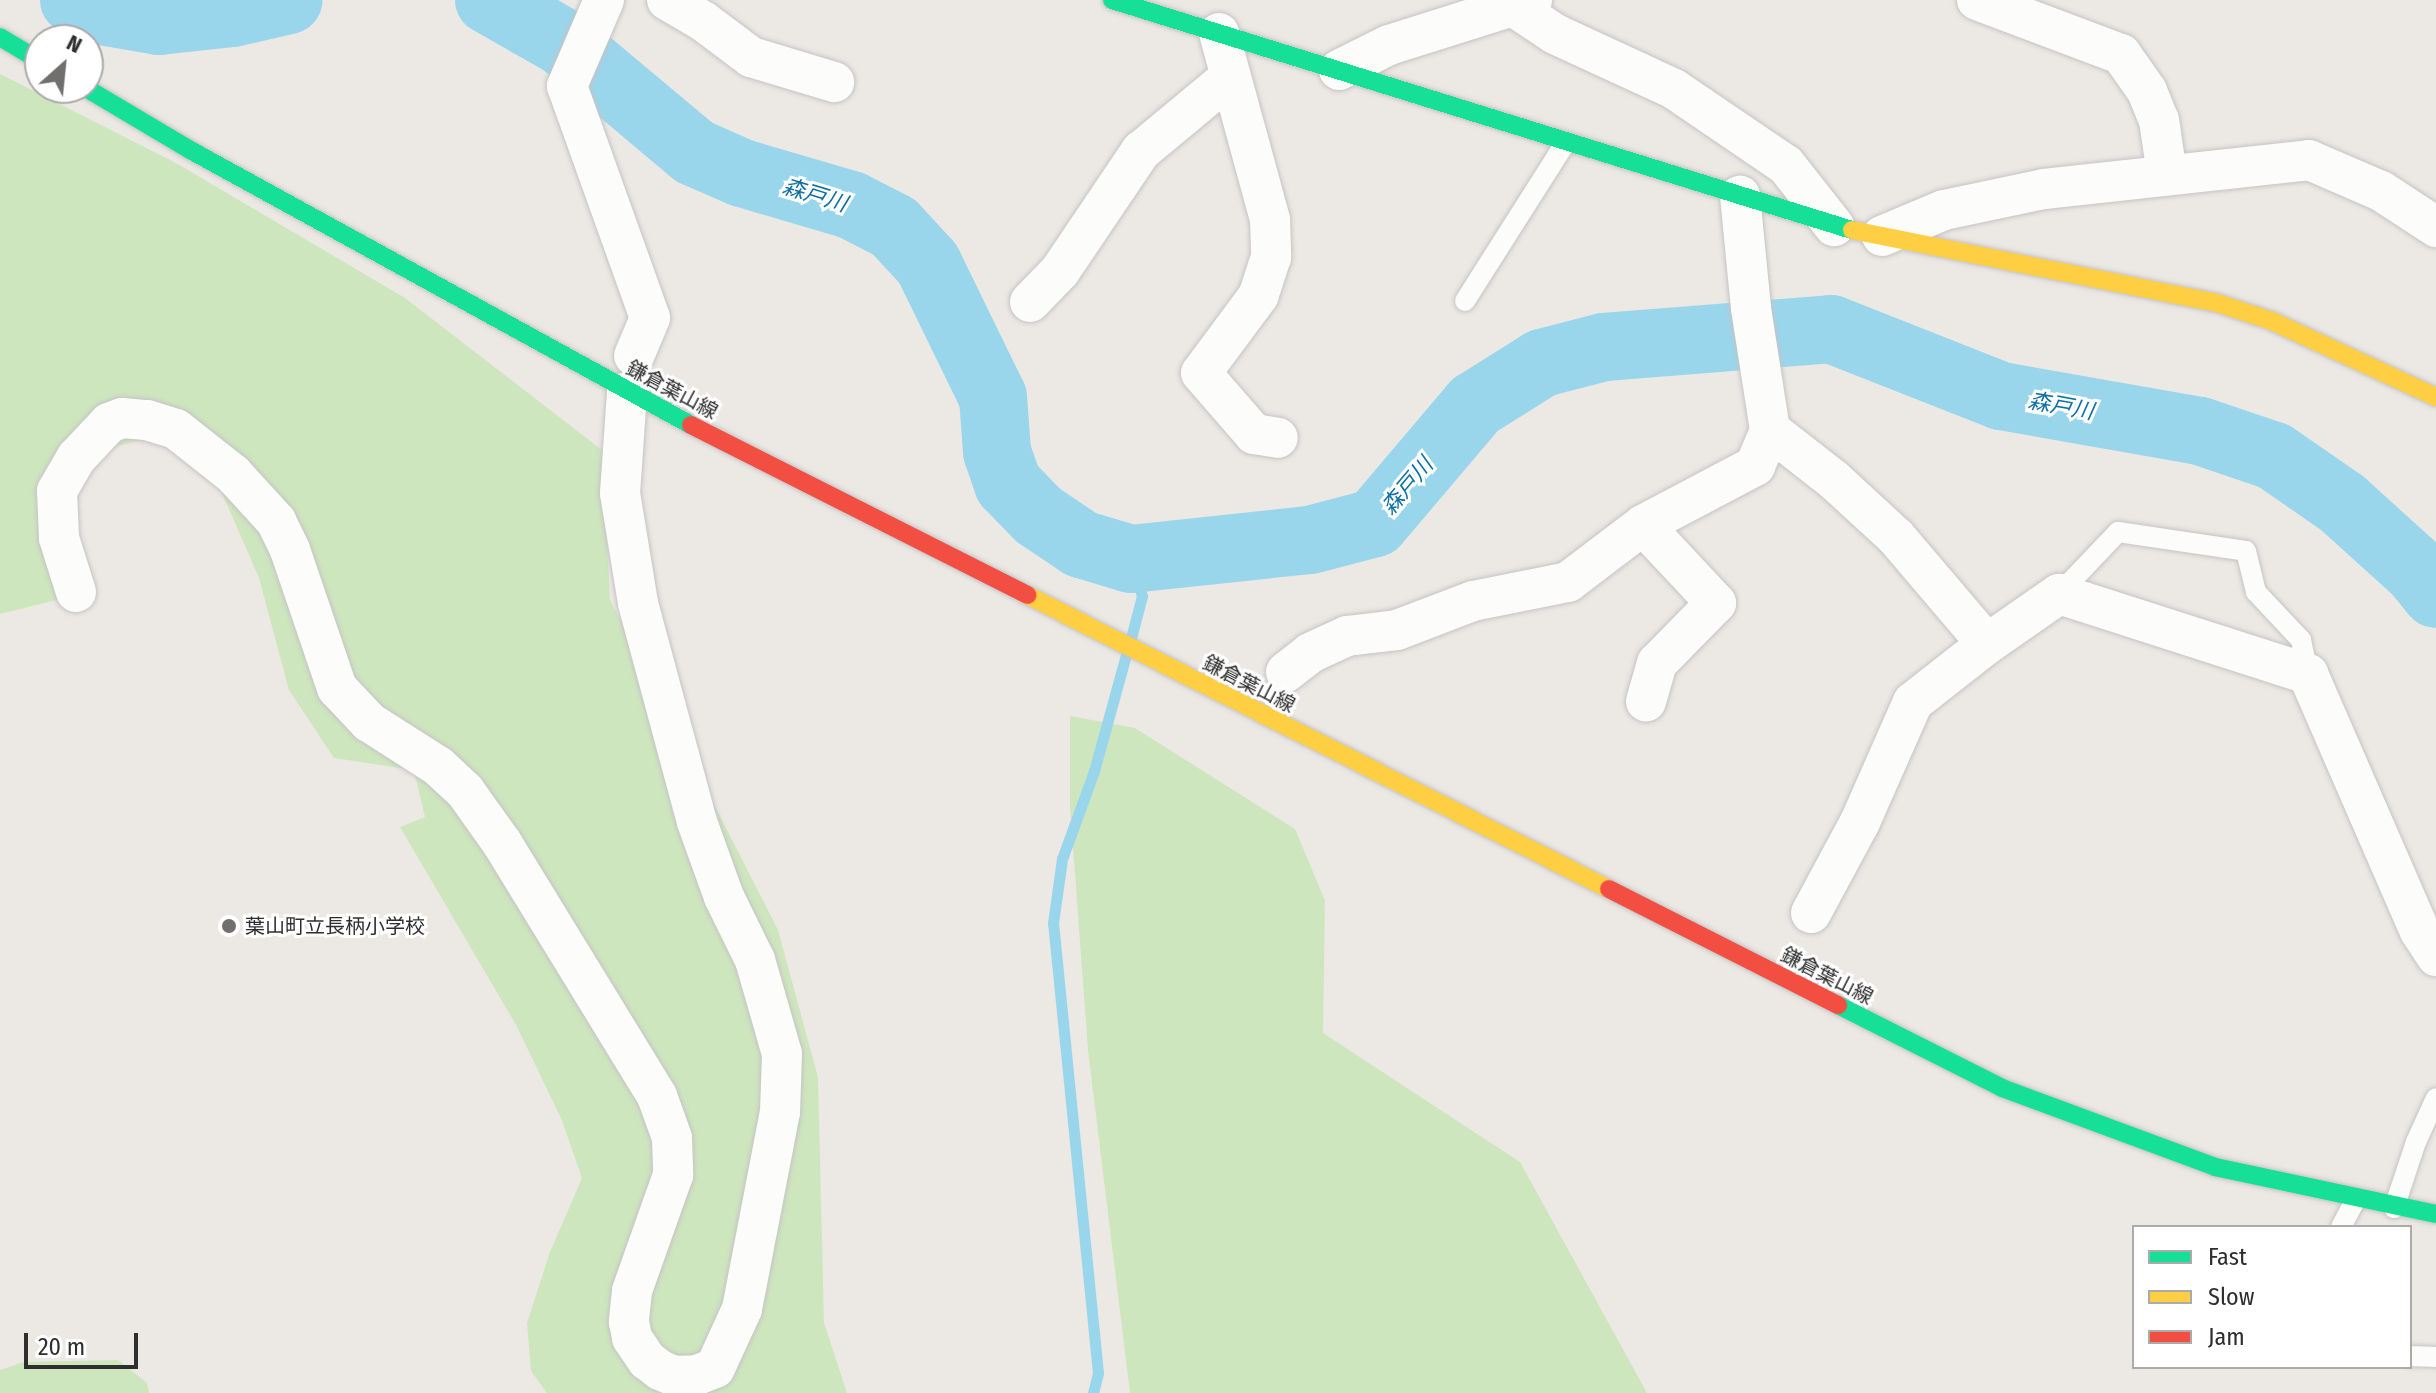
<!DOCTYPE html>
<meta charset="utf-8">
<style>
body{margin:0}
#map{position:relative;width:2436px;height:1393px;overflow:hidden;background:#ece8e4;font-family:"Fira Sans Condensed","Noto Sans JP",sans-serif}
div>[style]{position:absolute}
.green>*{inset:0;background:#cee6be}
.stream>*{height:11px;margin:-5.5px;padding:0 5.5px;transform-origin:5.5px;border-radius:5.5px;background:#99d6ec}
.river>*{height:68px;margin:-34px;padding:0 34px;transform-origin:34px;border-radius:34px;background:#99d6ec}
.roads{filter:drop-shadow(0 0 2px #c5c4c5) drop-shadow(0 0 2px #c5c4c5)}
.lane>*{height:20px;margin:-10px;padding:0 10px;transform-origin:10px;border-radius:10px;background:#fcfcfb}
.street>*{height:40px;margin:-20px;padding:0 20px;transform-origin:20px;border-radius:20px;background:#fcfcfb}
.fast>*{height:18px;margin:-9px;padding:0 9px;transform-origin:9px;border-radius:9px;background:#16e098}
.slow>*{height:18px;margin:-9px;padding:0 9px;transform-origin:9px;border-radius:9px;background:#ffcf43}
.jam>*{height:18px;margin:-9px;padding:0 9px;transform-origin:9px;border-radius:9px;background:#f24e42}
.dots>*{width:22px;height:22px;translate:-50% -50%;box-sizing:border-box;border:4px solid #fff;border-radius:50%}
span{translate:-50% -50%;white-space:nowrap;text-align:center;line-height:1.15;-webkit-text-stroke:6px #fff;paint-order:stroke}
.street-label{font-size:20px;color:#2e2e2e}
.poi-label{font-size:20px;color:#2e2e2e}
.left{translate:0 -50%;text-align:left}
.water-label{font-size:22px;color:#0d6fa3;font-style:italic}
.legend{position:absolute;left:2132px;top:1225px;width:280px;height:144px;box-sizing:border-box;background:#fff;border:2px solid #ababab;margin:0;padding:10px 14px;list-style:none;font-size:24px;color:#2e2e2e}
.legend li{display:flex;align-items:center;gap:16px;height:40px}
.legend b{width:40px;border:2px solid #ababab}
.north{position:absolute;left:24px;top:24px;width:80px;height:80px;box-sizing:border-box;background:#fff;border:2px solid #ababab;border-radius:50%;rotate:27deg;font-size:22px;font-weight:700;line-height:32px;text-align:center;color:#2e2e2e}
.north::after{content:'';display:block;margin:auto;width:28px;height:36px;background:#706f6e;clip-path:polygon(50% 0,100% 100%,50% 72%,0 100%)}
.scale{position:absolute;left:24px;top:1333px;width:114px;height:36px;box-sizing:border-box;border:4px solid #2e2e2e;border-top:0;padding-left:10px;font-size:24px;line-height:28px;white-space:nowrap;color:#2e2e2e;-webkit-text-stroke:6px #fff;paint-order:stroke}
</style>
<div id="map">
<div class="green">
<div style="clip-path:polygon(0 74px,176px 163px,405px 298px,602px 450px,610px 600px,778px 930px,818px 1077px,824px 1323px,847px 1393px,547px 1393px,531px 1371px,527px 1323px,550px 1252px,582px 1178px,561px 1118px,516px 1025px,400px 827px,425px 817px,414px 770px,334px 758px,289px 690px,259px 578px,219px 486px,178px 453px,146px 439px,117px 446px,83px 472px,75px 515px,89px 592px,0 614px)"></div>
<div style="clip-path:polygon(1070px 716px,1135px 728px,1295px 829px,1325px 901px,1323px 1033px,1520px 1162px,1647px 1393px,1130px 1393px,1088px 1050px,1070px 806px)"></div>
<div style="clip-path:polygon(118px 1360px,147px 1383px,149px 1393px,0 1393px,0 1370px,24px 1362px)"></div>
</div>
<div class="stream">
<div style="left:1131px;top:638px;width:43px;rotate:-75.3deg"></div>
<div style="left:1142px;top:596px;width:39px;rotate:-107deg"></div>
<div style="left:1093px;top:1393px;width:21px;rotate:-76deg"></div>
<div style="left:1098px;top:1373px;width:452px;rotate:-95.7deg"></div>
<div style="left:1053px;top:923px;width:65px;rotate:-82deg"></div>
<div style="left:1062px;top:859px;width:94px;rotate:-70deg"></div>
<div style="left:1094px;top:771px;width:120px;rotate:-74.6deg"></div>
</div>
<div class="river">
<div style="left:74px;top:0;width:23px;rotate:25deg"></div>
<div style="left:95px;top:10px;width:65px;rotate:9.8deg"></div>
<div style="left:159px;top:21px;width:74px;rotate:-6.2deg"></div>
<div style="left:233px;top:13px;width:57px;rotate:-13.1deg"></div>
<div style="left:489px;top:0;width:85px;rotate:29.6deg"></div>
<div style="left:563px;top:42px;width:171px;rotate:40deg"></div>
<div style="left:694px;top:152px;width:52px;rotate:23.6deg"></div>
<div style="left:742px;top:173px;width:114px;rotate:16.4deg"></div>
<div style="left:851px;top:205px;width:48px;rotate:27.1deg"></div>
<div style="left:894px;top:227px;width:50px;rotate:47.4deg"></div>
<div style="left:928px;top:264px;width:148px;rotate:64deg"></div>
<div style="left:993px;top:397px;width:55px;rotate:85.8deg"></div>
<div style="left:997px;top:452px;width:34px;rotate:71deg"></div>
<div style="left:1008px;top:484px;width:43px;rotate:45.9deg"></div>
<div style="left:1038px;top:515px;width:52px;rotate:34deg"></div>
<div style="left:1081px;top:544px;width:52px;rotate:16.7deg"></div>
<div style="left:1131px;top:559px;width:180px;rotate:-6.1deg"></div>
<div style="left:1310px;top:540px;width:67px;rotate:-14.7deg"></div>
<div style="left:1375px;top:523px;width:155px;rotate:-49.7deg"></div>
<div style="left:1475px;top:405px;width:79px;rotate:-32.1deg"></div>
<div style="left:1542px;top:363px;width:64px;rotate:-14.5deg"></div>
<div style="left:1604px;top:347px;width:228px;rotate:-4.5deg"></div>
<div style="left:1831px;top:329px;width:183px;rotate:21.5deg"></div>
<div style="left:2001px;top:396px;width:202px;rotate:10deg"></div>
<div style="left:2200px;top:431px;width:78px;rotate:18.7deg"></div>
<div style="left:2274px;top:456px;width:83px;rotate:34.7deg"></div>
<div style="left:2342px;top:503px;width:103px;rotate:42.2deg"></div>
<div style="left:2418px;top:572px;width:28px;rotate:51deg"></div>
</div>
<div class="roads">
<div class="lane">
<div style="left:1465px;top:301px;width:188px;rotate:-57.6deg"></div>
<div style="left:2059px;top:594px;width:86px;rotate:-46.4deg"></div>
<div style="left:2118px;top:532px;width:129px;rotate:8.4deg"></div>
<div style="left:2246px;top:551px;width:42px;rotate:76.3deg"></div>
<div style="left:2256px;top:592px;width:66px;rotate:46.8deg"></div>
<div style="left:2301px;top:640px;width:35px;rotate:78deg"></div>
<div style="left:2394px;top:1208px;width:70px;rotate:-71.6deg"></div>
<div style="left:2416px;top:1142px;width:48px;rotate:-65.6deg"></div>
<div style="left:2341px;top:1227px;width:32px;rotate:-62deg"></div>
<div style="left:2410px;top:1356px;width:26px;rotate:2deg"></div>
</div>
<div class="street">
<div style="left:604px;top:0;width:94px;rotate:113.3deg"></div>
<div style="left:567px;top:86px;width:246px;rotate:70.3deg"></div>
<div style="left:650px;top:318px;width:41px;rotate:112.8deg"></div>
<div style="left:667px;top:0;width:42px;rotate:30.3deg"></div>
<div style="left:703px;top:21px;width:60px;rotate:36.9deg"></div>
<div style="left:751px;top:57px;width:87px;rotate:16.8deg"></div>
<div style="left:1504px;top:0;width:61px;rotate:33.7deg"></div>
<div style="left:1555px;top:34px;width:131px;rotate:24.8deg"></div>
<div style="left:1674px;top:89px;width:135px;rotate:34.2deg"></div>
<div style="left:1786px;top:165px;width:78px;rotate:51.8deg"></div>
<div style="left:1977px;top:0;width:154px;rotate:20.6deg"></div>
<div style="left:2121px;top:54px;width:45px;rotate:54.9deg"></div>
<div style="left:2147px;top:91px;width:31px;rotate:68deg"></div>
<div style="left:2159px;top:120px;width:55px;rotate:81.6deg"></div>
<div style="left:1219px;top:33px;width:194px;rotate:74.7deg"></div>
<div style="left:1270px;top:220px;width:37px;rotate:88deg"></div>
<div style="left:1271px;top:257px;width:40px;rotate:108deg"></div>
<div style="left:1259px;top:295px;width:97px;rotate:126.6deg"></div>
<div style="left:1201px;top:373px;width:81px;rotate:49deg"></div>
<div style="left:1254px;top:434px;width:24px;rotate:9deg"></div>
<div style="left:1339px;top:70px;width:56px;rotate:-26.6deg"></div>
<div style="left:1389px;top:45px;width:150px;rotate:-17.5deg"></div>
<div style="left:1882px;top:236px;width:67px;rotate:-22.8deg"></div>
<div style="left:1944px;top:210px;width:102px;rotate:-11.9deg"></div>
<div style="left:2044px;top:189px;width:267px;rotate:-6.2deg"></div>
<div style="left:2309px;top:160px;width:78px;rotate:23.3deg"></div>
<div style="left:2381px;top:191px;width:66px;rotate:33.2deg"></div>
<div style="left:1030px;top:302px;width:43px;rotate:-45.9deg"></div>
<div style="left:1060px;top:271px;width:145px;rotate:-56deg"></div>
<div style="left:1141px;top:151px;width:116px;rotate:-39.7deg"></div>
<div style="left:1770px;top:430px;width:81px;rotate:38deg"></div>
<div style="left:1834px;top:480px;width:84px;rotate:42.6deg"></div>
<div style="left:1896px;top:537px;width:140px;rotate:49.6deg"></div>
<div style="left:1643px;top:525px;width:107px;rotate:46.9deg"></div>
<div style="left:1716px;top:603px;width:84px;rotate:134.5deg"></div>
<div style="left:1657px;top:663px;width:40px;rotate:106deg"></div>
<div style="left:76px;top:592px;width:57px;rotate:-107.5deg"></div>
<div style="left:59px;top:538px;width:47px;rotate:-92.4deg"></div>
<div style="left:57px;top:491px;width:39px;rotate:-60deg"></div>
<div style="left:77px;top:457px;width:47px;rotate:-46.7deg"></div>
<div style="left:109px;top:423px;width:14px;rotate:-21deg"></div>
<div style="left:122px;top:418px;width:25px;rotate:5deg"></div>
<div style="left:147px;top:420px;width:30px;rotate:17deg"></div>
<div style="left:176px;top:429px;width:73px;rotate:38.3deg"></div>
<div style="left:233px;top:474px;width:64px;rotate:47.5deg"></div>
<div style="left:276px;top:521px;width:32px;rotate:64deg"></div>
<div style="left:290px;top:550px;width:146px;rotate:71.2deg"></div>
<div style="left:337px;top:688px;width:47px;rotate:46.7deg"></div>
<div style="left:369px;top:722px;width:82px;rotate:32.5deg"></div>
<div style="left:438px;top:766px;width:37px;rotate:43deg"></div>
<div style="left:465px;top:791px;width:64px;rotate:54.6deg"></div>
<div style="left:502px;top:843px;width:297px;rotate:58.5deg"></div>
<div style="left:657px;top:1096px;width:45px;rotate:70.3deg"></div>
<div style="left:672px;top:1138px;width:37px;rotate:88deg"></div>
<div style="left:673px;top:1175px;width:123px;rotate:109.5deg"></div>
<div style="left:632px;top:1291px;width:31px;rotate:96deg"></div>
<div style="left:629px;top:1322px;width:16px;rotate:79deg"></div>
<div style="left:632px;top:1338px;width:27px;rotate:56deg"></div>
<div style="left:647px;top:1360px;width:16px;rotate:38deg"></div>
<div style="left:660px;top:1370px;width:15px;rotate:23deg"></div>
<div style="left:674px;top:1376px;width:23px;rotate:-2deg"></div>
<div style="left:697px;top:1375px;width:19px;rotate:-21deg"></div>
<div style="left:715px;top:1368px;width:65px;rotate:-65.4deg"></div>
<div style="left:742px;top:1309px;width:201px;rotate:-79.1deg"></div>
<div style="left:780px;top:1112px;width:58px;rotate:-88deg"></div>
<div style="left:782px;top:1054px;width:98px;rotate:-106deg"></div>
<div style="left:755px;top:960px;width:70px;rotate:-116.2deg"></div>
<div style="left:724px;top:897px;width:80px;rotate:-109.8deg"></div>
<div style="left:697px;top:822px;width:227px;rotate:-105.1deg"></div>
<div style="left:638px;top:603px;width:111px;rotate:-99.3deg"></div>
<div style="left:620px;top:493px;width:101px;rotate:-86deg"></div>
<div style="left:1286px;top:672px;width:31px;rotate:-38deg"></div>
<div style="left:1310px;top:653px;width:41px;rotate:-24.7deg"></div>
<div style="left:1347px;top:636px;width:50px;rotate:-6.8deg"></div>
<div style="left:1397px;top:630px;width:81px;rotate:-20.9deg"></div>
<div style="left:1473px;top:601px;width:97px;rotate:-11.3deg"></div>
<div style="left:1568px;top:582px;width:94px;rotate:-37.2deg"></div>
<div style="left:1643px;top:525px;width:127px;rotate:-27.8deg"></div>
<div style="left:1755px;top:466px;width:39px;rotate:-67deg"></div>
<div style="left:1770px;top:430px;width:123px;rotate:-98.9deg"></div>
<div style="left:1751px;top:308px;width:113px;rotate:-95.6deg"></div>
<div style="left:1811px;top:913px;width:103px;rotate:-61.7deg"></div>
<div style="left:1860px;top:822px;width:131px;rotate:-66.2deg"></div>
<div style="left:1913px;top:702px;width:94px;rotate:-38.1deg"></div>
<div style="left:1987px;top:644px;width:88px;rotate:-34.8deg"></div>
<div style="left:2059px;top:594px;width:262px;rotate:17.8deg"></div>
<div style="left:2308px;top:674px;width:280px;rotate:66.5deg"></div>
<div style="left:2420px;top:931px;width:30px;rotate:57deg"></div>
</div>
<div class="fast">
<div style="left:1112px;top:0;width:775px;rotate:17.27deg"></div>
<div style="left:0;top:37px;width:47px;rotate:31deg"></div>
<div style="left:86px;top:88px;width:123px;rotate:30.7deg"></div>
<div style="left:192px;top:151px;width:569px;rotate:28.77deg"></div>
<div style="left:1838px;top:1005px;width:184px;rotate:26.8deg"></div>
<div style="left:2002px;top:1088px;width:227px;rotate:20.3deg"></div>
<div style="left:2215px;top:1167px;width:226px;rotate:12deg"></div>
</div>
<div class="slow">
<div style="left:1852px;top:230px;width:372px;rotate:11.3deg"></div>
<div style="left:2217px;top:303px;width:58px;rotate:18.1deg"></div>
<div style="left:2272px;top:321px;width:181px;rotate:24.9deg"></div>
<div style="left:1027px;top:595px;width:652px;rotate:26.8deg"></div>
</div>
<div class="jam">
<div style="left:691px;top:425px;width:377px;rotate:26.8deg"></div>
<div style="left:1609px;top:889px;width:257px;rotate:26.9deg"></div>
</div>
</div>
<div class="dots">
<div style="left:229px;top:926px;background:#706f6e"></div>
</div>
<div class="street-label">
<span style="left:672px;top:390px;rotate:28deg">鎌倉葉山線</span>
<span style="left:1249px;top:684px;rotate:27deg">鎌倉葉山線</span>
<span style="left:1827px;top:976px;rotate:27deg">鎌倉葉山線</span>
</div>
<div class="poi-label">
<span class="left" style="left:245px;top:926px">葉山町立長柄小学校</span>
</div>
<div class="water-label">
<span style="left:815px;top:195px;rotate:17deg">森戸川</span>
<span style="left:2061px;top:406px;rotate:10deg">森戸川</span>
<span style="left:1407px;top:486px;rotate:-50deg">森戸川</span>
</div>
<ul class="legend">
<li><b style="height:10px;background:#16e098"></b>Fast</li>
<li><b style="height:10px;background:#ffcf43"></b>Slow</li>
<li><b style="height:10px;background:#f24e42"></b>Jam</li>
</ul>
<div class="north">N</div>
<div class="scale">20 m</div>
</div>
